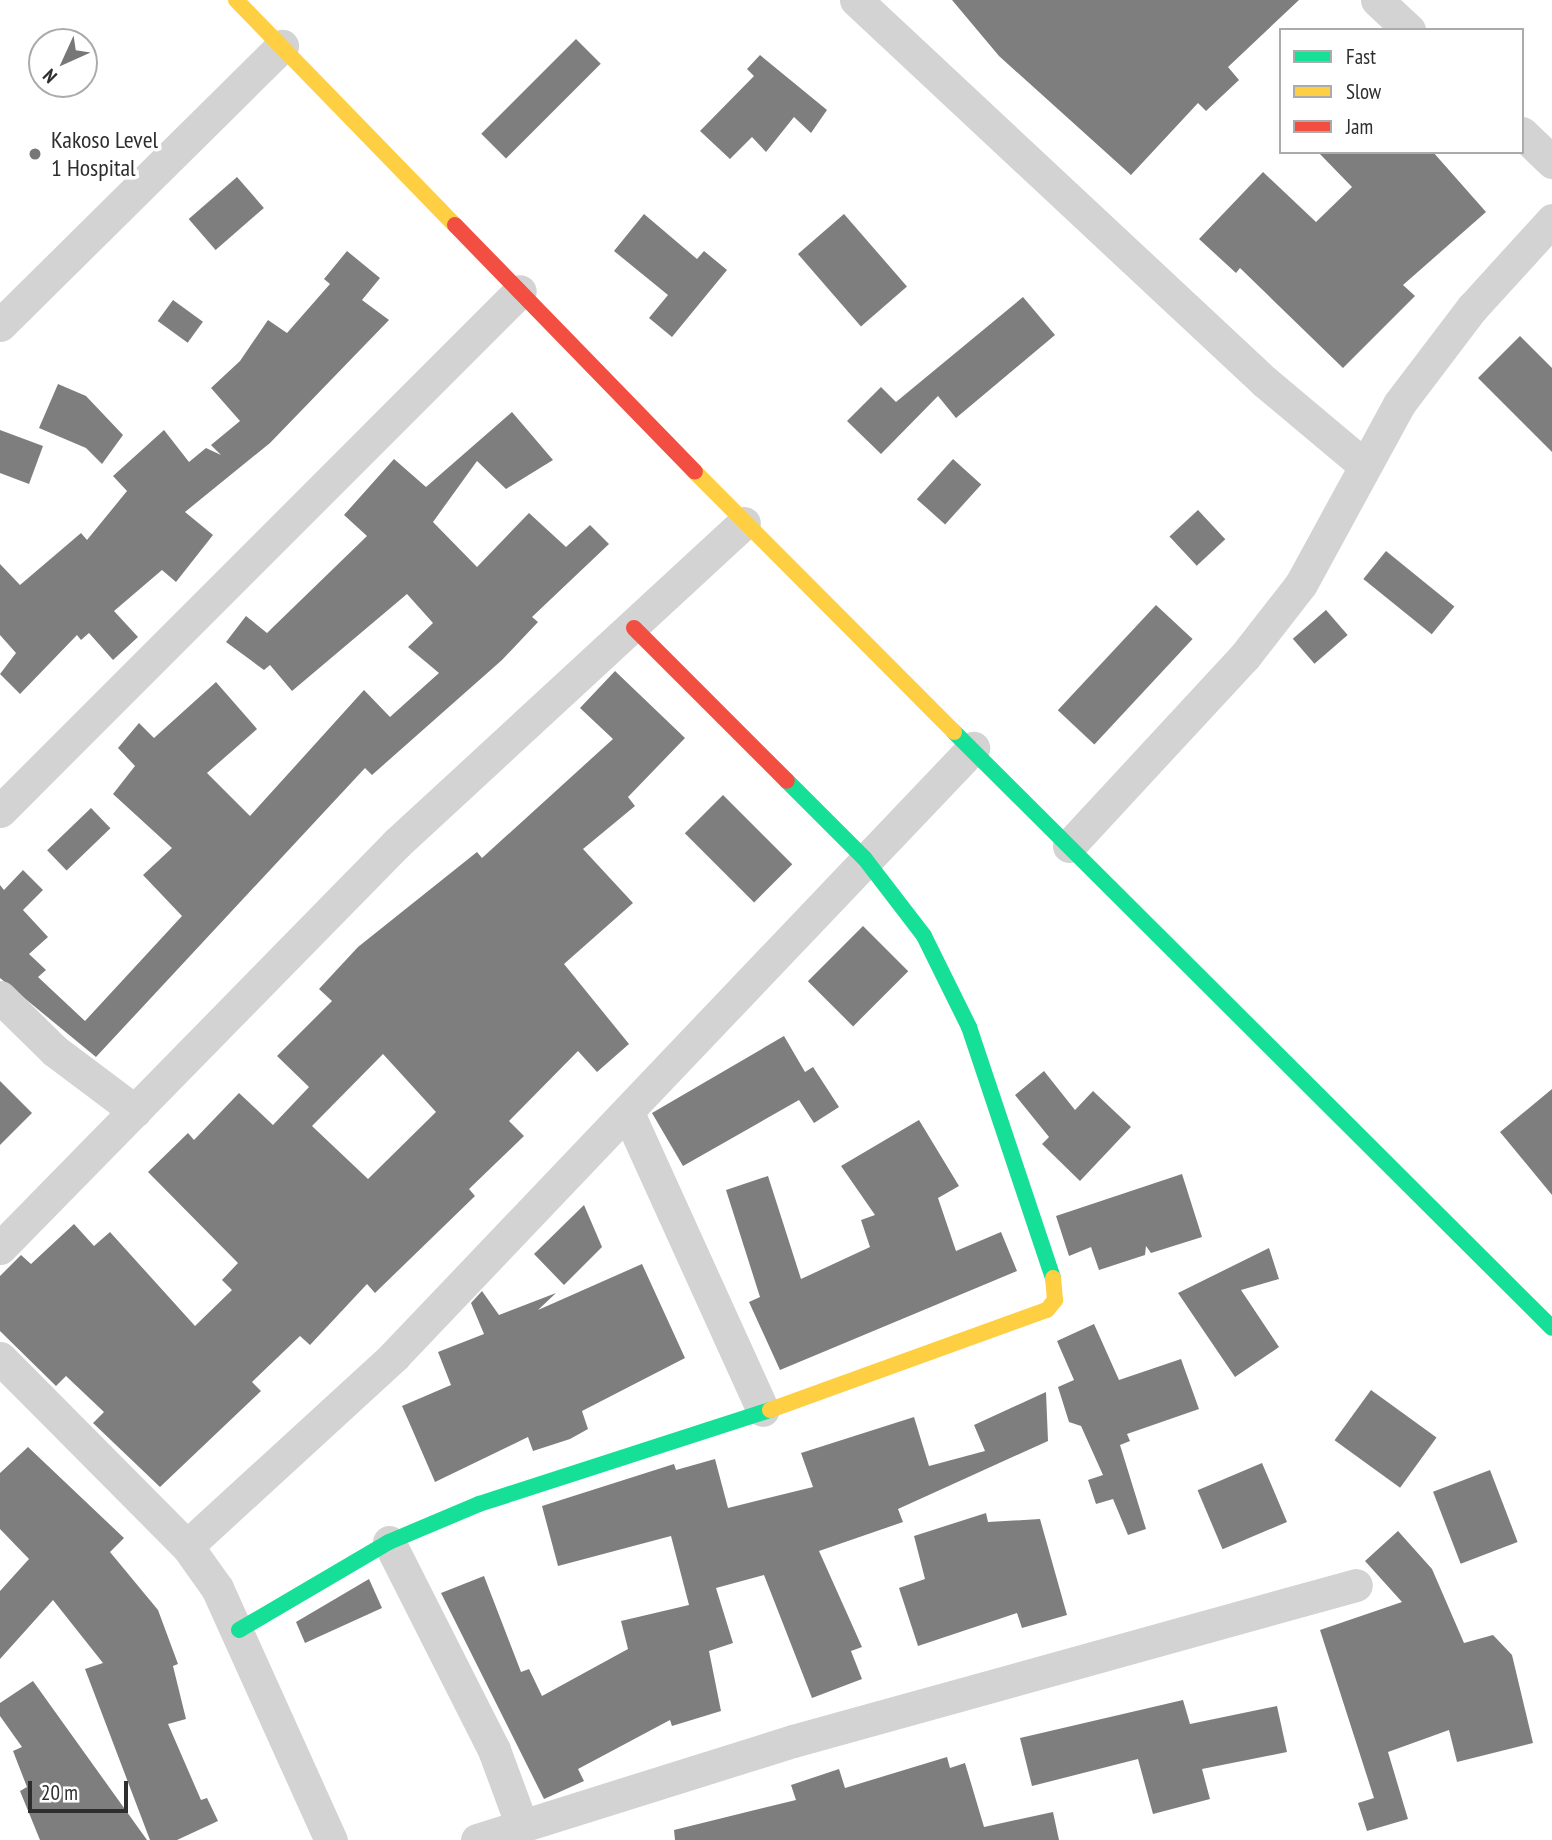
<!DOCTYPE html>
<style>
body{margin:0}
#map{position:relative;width:1552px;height:1840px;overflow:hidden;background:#fff;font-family:"PT Sans Narrow",sans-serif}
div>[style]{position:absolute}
.building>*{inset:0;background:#7e7e7e;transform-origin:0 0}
.street>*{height:33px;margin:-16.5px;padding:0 16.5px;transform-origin:16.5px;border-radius:16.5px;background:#d3d3d3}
.fast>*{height:16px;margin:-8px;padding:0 8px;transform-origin:8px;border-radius:8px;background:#16e098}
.slow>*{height:16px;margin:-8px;padding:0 8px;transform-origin:8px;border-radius:8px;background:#ffcf43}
.jam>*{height:16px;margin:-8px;padding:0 8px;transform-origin:8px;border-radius:8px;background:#f24e42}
.dots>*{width:19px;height:19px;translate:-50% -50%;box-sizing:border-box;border:4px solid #fff;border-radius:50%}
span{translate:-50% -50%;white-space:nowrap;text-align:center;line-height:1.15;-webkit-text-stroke:7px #fff;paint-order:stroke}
.poi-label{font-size:24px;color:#2e2e2e}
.left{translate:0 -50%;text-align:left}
.legend{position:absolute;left:1279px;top:28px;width:245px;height:126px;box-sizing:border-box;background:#fff;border:2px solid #ababab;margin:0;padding:9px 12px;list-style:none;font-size:21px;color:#2e2e2e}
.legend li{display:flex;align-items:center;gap:14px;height:35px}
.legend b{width:35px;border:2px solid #ababab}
.north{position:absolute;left:28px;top:28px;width:70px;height:70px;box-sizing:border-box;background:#fff;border:2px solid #ababab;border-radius:50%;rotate:225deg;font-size:19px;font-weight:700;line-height:28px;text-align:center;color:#2e2e2e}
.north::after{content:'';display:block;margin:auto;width:24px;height:32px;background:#777;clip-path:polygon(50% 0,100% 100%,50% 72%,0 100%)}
.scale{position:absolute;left:28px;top:1781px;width:100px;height:32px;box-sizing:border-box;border:4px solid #2e2e2e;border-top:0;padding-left:9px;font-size:21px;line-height:24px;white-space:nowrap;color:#2e2e2e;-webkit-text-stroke:5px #fff;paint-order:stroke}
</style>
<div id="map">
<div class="building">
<div style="clip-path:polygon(952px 0,1299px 0,1228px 67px,1239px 80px,1206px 111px,1198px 103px,1131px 175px,999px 56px)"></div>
<div style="left:576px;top:39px;width:35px;height:134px;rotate:45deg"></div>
<div style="clip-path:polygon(760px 55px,827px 110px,811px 133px,794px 117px,766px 152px,752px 137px,730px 159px,700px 131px,754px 76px,747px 69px)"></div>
<div style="clip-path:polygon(1318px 152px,1433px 152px,1486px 212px,1403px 285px,1415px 296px,1343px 368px,1240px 268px,1236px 273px,1199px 239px,1263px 172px,1316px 222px,1352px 187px)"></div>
<div style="left:237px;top:177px;width:41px;height:64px;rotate:49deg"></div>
<div style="clip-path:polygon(644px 214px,697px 259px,704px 251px,727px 270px,672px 337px,649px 318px,668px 295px,614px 251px)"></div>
<div style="left:844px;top:214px;width:96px;height:61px;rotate:49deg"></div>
<div style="clip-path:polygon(347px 251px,380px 278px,362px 300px,389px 320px,270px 443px,185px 512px,213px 535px,176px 582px,162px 570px,114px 611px,138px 637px,113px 660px,89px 633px,81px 640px,77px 635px,20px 694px,0 674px,16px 653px,0 635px,0 564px,20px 585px,81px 533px,87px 540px,127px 491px,113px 476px,164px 430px,189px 462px,206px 448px,221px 455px,211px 445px,240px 421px,211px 388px,240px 361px,268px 320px,287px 333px,330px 284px,324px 279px)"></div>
<div style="clip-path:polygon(1023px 297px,1055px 335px,956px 418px,938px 396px,881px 454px,847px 421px,881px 387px,896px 402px)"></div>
<div style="left:173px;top:300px;width:37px;height:26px;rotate:36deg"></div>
<div style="clip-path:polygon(1520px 336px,1552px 368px,1552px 452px,1478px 378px)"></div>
<div style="clip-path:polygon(58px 384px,86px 396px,123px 435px,102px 464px,86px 448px,39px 428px)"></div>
<div style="clip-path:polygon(512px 412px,553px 460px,506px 489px,477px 461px,433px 522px,477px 567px,529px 513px,566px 547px,590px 525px,609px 544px,532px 617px,538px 622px,502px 660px,372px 775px,365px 768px,96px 1057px,0 978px,0 885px,4px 890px,23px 870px,43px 890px,23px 910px,48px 937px,29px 954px,46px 970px,38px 977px,85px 1021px,182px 916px,143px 875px,172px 848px,113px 794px,135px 766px,118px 748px,139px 723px,154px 738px,216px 682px,257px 729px,207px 773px,250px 816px,364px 690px,390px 717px,439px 673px,408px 647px,433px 623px,407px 594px,292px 691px,270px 665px,264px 670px,226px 642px,246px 616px,267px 633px,367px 536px,344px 515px,394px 459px,426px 487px)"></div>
<div style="clip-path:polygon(0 430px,43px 446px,29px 484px,0 473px)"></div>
<div style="left:953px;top:459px;width:38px;height:54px;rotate:42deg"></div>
<div style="left:1198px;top:510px;width:40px;height:39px;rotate:47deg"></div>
<div style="left:1386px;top:551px;width:88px;height:36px;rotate:39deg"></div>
<div style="left:1156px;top:605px;width:50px;height:144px;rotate:43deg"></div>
<div style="left:1326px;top:610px;width:33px;height:44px;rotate:49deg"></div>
<div style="clip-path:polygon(evenodd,615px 671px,685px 738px,628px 797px,635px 806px,583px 849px,633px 903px,564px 964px,629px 1044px,597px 1072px,578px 1051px,509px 1121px,524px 1136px,469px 1189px,475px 1196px,375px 1293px,367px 1284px,310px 1345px,300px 1336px,252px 1382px,261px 1391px,160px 1487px,93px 1423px,104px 1412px,66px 1376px,56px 1386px,0 1331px,0 1276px,21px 1255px,31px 1264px,74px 1224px,94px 1246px,110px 1232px,195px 1326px,232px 1290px,222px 1280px,238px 1263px,148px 1172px,188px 1133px,194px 1140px,239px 1093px,273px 1125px,309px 1087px,277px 1056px,332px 1001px,319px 989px,358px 947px,477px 852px,482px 858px,613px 739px,580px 708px,615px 671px,383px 1054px,436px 1112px,368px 1179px,312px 1126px,383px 1054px)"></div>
<div style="left:723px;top:795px;width:98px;height:54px;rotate:45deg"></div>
<div style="left:91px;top:808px;width:28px;height:61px;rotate:46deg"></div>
<div style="left:863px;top:926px;width:64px;height:78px;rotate:45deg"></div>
<div style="clip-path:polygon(784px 1036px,805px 1072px,813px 1067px,839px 1107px,814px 1123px,799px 1100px,683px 1166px,652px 1113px)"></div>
<div style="clip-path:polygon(1044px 1071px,1075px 1110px,1093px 1091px,1131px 1127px,1080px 1181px,1042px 1144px,1049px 1137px,1015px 1095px)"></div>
<div style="clip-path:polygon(0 1081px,32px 1113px,0 1145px)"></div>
<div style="clip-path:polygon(1552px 1089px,1552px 1195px,1500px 1132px)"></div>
<div style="clip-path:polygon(919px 1120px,959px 1186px,938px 1198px,956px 1251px,1001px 1232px,1017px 1271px,780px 1370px,749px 1302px,760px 1297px,726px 1190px,768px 1176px,801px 1279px,870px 1247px,861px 1220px,875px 1215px,841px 1166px)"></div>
<div style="clip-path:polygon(1182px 1174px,1202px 1237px,1151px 1253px,1146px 1246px,1145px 1255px,1099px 1270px,1091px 1247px,1069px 1256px,1056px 1216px)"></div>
<div style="clip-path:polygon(584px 1205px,602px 1247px,564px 1285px,534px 1254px)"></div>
<div style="clip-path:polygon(1269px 1248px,1279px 1279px,1241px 1290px,1279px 1347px,1235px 1377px,1178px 1293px)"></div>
<div style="clip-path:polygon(642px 1264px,685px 1358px,582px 1411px,588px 1429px,570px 1439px,533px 1451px,528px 1437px,435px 1482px,402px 1406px,451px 1385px,438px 1352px,484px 1334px,471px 1303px,482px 1291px,499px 1315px,556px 1293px,538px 1310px)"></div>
<div style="clip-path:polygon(1094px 1324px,1119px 1380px,1181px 1359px,1199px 1409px,1127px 1434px,1130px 1441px,1120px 1445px,1146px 1529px,1128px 1535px,1113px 1499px,1096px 1504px,1088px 1480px,1103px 1475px,1081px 1426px,1069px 1422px,1058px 1387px,1074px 1380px,1057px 1341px)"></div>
<div style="left:1371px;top:1390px;width:81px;height:62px;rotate:36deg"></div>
<div style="clip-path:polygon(1046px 1392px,1048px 1441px,898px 1509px,903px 1522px,819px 1551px,862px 1647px,851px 1651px,862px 1679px,812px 1698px,764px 1575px,716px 1588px,733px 1643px,709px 1651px,721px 1711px,672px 1726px,670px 1720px,578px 1769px,584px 1781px,544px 1799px,441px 1593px,484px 1576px,521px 1672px,529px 1669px,542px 1696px,628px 1649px,621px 1621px,689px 1605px,671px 1536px,558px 1566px,542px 1506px,674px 1464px,676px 1470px,715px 1459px,728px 1508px,813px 1487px,801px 1453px,914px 1417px,929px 1466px,985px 1451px,974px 1425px)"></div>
<div style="clip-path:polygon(28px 1447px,124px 1538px,110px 1552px,158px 1610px,178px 1664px,173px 1666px,186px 1719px,168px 1724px,201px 1800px,207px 1798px,218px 1821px,177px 1840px,150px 1840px,85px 1669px,103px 1663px,53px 1600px,0 1659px,0 1591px,29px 1559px,0 1529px,0 1473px)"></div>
<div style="left:1262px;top:1463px;width:64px;height:70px;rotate:67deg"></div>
<div style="left:1490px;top:1470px;width:77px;height:61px;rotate:69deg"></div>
<div style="clip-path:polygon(986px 1513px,988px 1522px,1040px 1519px,1067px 1615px,1022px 1628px,1017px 1613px,918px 1646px,899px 1588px,925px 1579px,914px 1536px)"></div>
<div style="clip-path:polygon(1398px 1531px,1432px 1569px,1464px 1643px,1493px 1635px,1512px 1655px,1533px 1743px,1457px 1762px,1449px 1730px,1388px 1752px,1408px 1819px,1367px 1831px,1358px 1803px,1374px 1798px,1320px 1630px,1402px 1602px,1365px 1561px)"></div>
<div style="clip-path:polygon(369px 1579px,382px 1608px,305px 1643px,296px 1622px)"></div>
<div style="clip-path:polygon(33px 1681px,147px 1840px,40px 1840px,20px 1791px,27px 1787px,13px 1751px,22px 1747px,0 1716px,0 1703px)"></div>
<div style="clip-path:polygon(1183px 1700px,1190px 1724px,1277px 1706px,1287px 1752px,1202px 1769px,1210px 1799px,1153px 1814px,1138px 1759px,1032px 1786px,1020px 1738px)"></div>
<div style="clip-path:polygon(947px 1757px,950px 1768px,965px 1763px,984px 1827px,1053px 1812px,1059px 1840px,675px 1840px,674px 1830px,796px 1800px,791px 1785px,839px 1769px,845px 1788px)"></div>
</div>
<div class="street">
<div style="left:856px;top:0;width:560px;rotate:43.05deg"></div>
<div style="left:1265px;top:382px;width:129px;rotate:40deg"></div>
<div style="left:1377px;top:0;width:44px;rotate:43.2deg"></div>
<div style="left:1522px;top:133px;width:42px;rotate:44deg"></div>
<div style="left:0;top:325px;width:397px;rotate:-44.7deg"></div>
<div style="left:0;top:811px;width:735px;rotate:-45deg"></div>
<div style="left:1069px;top:846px;width:259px;rotate:-47.2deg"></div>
<div style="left:1245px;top:656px;width:91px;rotate:-52.1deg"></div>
<div style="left:1301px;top:584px;width:205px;rotate:-61.4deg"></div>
<div style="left:1399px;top:404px;width:121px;rotate:-52.8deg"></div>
<div style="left:1472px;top:308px;width:119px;rotate:-47.7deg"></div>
<div style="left:0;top:997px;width:77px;rotate:44.5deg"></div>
<div style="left:55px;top:1051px;width:100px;rotate:36.9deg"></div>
<div style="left:628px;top:1113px;width:326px;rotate:65.6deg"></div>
<div style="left:0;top:1248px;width:567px;rotate:-45.57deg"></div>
<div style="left:397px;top:843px;width:472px;rotate:-42.7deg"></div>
<div style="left:0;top:1358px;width:265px;rotate:45.2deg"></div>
<div style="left:187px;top:1546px;width:52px;rotate:54.5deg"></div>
<div style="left:217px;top:1588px;width:277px;rotate:65.7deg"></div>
<div style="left:389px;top:1542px;width:233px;rotate:63.2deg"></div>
<div style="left:494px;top:1750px;width:78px;rotate:69.7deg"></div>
<div style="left:187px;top:1546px;width:281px;rotate:-42.5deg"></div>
<div style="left:394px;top:1356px;width:840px;rotate:-46.4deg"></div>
<div style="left:477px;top:1840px;width:331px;rotate:-17.4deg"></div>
<div style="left:793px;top:1741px;width:584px;rotate:-15.49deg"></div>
</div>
<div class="fast">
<div style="left:954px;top:732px;width:844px;rotate:44.9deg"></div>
<div style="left:787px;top:781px;width:110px;rotate:45deg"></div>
<div style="left:865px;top:859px;width:97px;rotate:52.5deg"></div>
<div style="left:924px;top:936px;width:102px;rotate:63.7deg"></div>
<div style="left:969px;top:1027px;width:265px;rotate:71.5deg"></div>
<div style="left:239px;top:1630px;width:174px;rotate:-30.4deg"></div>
<div style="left:389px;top:1542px;width:98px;rotate:-22.9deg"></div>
<div style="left:479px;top:1504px;width:306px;rotate:-17.9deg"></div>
</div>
<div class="slow">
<div style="left:236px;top:0;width:314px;rotate:45.8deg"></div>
<div style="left:695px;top:472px;width:367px;rotate:45.1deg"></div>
<div style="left:770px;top:1410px;width:294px;rotate:-19.9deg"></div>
<div style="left:1047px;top:1310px;width:13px;rotate:-51deg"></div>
<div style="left:1055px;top:1300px;width:22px;rotate:-95deg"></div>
</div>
<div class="jam">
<div style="left:455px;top:225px;width:344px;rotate:45.8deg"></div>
<div style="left:634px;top:628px;width:216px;rotate:45deg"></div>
</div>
<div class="dots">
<div style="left:35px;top:154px;background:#777"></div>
</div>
<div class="poi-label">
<span class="left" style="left:51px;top:154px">Kakoso Level<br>1 Hospital</span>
</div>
<ul class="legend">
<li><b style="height:9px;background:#16e098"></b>Fast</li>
<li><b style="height:9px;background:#ffcf43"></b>Slow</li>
<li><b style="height:9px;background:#f24e42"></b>Jam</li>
</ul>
<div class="north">N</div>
<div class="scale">20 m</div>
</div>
